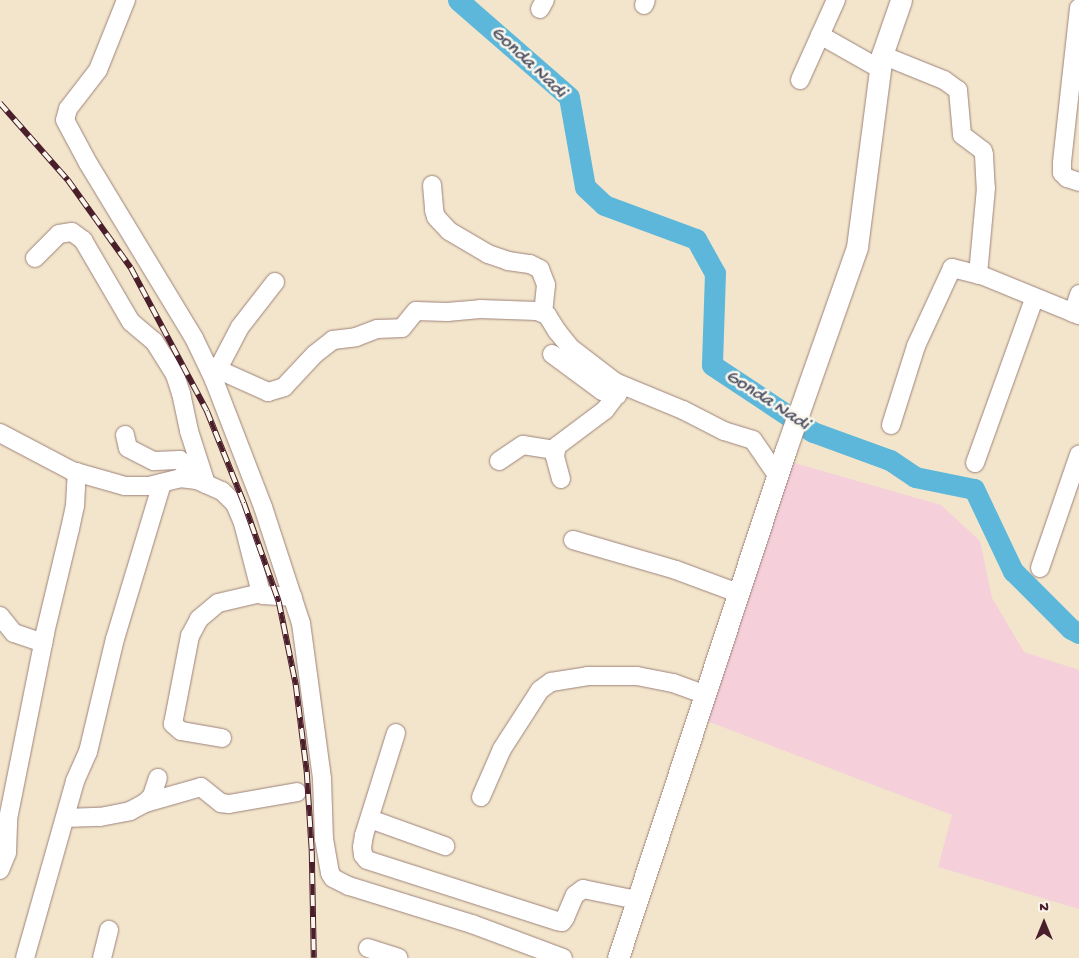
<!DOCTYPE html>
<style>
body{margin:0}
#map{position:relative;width:1079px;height:958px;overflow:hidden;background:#f2e5cb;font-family:"Gochi Hand",sans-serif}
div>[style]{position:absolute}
.built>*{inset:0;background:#f5cfda}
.river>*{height:21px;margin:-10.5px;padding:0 10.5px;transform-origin:10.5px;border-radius:10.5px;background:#5cb7da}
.roads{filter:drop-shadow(0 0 1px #9e827b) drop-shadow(0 0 1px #9e827b)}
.minor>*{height:18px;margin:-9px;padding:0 9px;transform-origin:9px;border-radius:9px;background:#fff}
.major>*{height:21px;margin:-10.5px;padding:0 10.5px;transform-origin:10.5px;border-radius:10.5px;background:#fff}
.rail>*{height:5.5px;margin-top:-2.75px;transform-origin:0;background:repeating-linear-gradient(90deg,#fbf7ec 0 11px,#4a1f2b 0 22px);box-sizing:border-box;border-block:1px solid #4a1f2b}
span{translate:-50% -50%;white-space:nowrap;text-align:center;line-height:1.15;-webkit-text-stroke:5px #fbf7ec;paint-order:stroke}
.water-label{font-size:19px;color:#505468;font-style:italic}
.north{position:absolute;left:1019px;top:898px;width:50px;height:50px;-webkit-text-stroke:4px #fbf7ec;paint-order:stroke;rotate:0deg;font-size:14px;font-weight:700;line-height:20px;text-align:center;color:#4a1f2b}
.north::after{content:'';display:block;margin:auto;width:18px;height:22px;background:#4a1f2b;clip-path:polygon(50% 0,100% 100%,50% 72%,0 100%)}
</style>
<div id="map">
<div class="built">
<div style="clip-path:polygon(791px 462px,941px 505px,980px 541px,992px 598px,1024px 652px,1079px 670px,1079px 909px,938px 867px,952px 815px,707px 721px)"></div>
</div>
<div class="river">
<div style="left:458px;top:0;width:147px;rotate:41.1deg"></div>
<div style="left:569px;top:97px;width:91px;rotate:79.9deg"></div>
<div style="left:585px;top:187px;width:26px;rotate:43deg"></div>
<div style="left:604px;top:205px;width:98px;rotate:20.3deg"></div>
<div style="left:696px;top:239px;width:39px;rotate:61deg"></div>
<div style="left:715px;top:273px;width:92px;rotate:91.9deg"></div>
<div style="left:712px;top:365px;width:121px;rotate:33.6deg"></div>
<div style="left:813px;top:432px;width:82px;rotate:20deg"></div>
<div style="left:890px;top:460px;width:30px;rotate:34deg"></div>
<div style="left:915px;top:477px;width:60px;rotate:11.5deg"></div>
<div style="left:974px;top:489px;width:91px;rotate:64.6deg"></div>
<div style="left:1013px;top:571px;width:82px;rotate:45deg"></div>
<div style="left:1071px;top:629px;width:9px;rotate:27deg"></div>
</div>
<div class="roads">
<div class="minor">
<div style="left:126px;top:0;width:75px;rotate:111.8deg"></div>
<div style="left:98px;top:70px;width:49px;rotate:127.6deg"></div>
<div style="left:68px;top:109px;width:11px;rotate:105deg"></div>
<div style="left:65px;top:120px;width:49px;rotate:61.9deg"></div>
<div style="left:88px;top:163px;width:205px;rotate:58.8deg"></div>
<div style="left:194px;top:338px;width:47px;rotate:64.5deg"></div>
<div style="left:214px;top:380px;width:136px;rotate:68.9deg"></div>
<div style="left:263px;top:507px;width:122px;rotate:71.9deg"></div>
<div style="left:301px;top:623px;width:157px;rotate:82.3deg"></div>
<div style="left:322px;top:779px;width:60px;rotate:88.1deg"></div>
<div style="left:324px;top:839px;width:35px;rotate:80deg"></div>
<div style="left:330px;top:873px;width:6px;rotate:59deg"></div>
<div style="left:333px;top:878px;width:18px;rotate:27deg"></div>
<div style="left:349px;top:886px;width:129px;rotate:17.2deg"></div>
<div style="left:472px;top:924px;width:97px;rotate:20.5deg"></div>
<div style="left:644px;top:5px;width:5px;rotate:-68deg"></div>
<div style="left:1079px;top:8px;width:156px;rotate:96.3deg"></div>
<div style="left:1062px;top:163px;width:10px;rotate:90deg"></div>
<div style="left:1062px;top:173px;width:7px;rotate:45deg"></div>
<div style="left:1067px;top:178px;width:13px;rotate:18deg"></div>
<div style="left:540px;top:9px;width:10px;rotate:-61deg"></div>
<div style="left:820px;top:35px;width:69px;rotate:29.5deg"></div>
<div style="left:882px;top:55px;width:67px;rotate:22deg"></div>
<div style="left:944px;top:80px;width:17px;rotate:36deg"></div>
<div style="left:958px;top:90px;width:45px;rotate:84.9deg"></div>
<div style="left:962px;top:135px;width:26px;rotate:37deg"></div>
<div style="left:983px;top:151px;width:4px;rotate:76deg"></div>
<div style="left:984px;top:155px;width:33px;rotate:87deg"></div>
<div style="left:986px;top:188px;width:87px;rotate:95.3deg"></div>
<div style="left:800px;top:80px;width:88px;rotate:-65.8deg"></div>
<div style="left:432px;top:185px;width:25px;rotate:85deg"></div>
<div style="left:434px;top:210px;width:7px;rotate:74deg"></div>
<div style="left:436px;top:217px;width:19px;rotate:47deg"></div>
<div style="left:449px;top:231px;width:45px;rotate:30.5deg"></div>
<div style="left:488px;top:254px;width:21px;rotate:19deg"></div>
<div style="left:508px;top:261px;width:22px;rotate:8deg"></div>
<div style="left:530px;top:264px;width:11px;rotate:27deg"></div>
<div style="left:540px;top:269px;width:17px;rotate:69deg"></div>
<div style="left:546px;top:285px;width:28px;rotate:96deg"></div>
<div style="left:35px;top:258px;width:34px;rotate:-45deg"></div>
<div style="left:59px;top:234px;width:13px;rotate:-9deg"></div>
<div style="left:72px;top:232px;width:14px;rotate:36deg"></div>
<div style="left:83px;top:240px;width:95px;rotate:59.7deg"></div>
<div style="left:131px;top:322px;width:30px;rotate:40deg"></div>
<div style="left:154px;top:341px;width:40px;rotate:58deg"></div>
<div style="left:175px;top:375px;width:19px;rotate:72deg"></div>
<div style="left:181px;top:393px;width:39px;rotate:78deg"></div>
<div style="left:189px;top:431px;width:56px;rotate:72.2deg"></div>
<div style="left:1073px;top:313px;width:20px;rotate:-72deg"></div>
<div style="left:552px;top:354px;width:62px;rotate:36.5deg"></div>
<div style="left:602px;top:391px;width:16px;rotate:15deg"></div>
<div style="left:208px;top:365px;width:66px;rotate:24.2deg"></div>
<div style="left:268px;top:392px;width:17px;rotate:-17deg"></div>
<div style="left:284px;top:387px;width:45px;rotate:-46.8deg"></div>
<div style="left:315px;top:354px;width:23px;rotate:-38deg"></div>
<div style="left:333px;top:340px;width:23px;rotate:-7deg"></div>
<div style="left:356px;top:337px;width:22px;rotate:-21deg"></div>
<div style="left:377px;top:329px;width:25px;rotate:-2deg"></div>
<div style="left:402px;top:328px;width:22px;rotate:-51deg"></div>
<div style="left:416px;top:311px;width:31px;rotate:2deg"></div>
<div style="left:447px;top:312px;width:33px;rotate:-5deg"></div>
<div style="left:480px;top:309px;width:57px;rotate:2deg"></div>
<div style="left:537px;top:311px;width:11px;rotate:22deg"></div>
<div style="left:547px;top:315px;width:19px;rotate:58deg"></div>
<div style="left:557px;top:331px;width:22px;rotate:51deg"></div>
<div style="left:571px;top:348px;width:56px;rotate:37.7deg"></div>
<div style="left:615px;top:382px;width:74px;rotate:22.4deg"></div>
<div style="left:683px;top:410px;width:46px;rotate:27.1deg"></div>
<div style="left:724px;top:431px;width:30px;rotate:17deg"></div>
<div style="left:753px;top:440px;width:42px;rotate:55.6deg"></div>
<div style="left:218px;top:369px;width:47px;rotate:-62.4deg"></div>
<div style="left:240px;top:327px;width:57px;rotate:-52.1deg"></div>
<div style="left:891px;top:425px;width:83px;rotate:-72.4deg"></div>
<div style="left:916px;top:346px;width:86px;rotate:-65.2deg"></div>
<div style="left:952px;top:268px;width:30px;rotate:14deg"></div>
<div style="left:981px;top:275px;width:106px;rotate:22.2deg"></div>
<div style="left:0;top:433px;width:81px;rotate:27.8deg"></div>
<div style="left:72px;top:471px;width:55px;rotate:15.8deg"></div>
<div style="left:125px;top:486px;width:24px"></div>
<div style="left:149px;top:486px;width:32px;rotate:-14deg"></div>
<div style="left:180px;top:478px;width:17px;rotate:7deg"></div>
<div style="left:197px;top:480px;width:27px;rotate:24deg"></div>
<div style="left:222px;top:491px;width:18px;rotate:45deg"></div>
<div style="left:235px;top:504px;width:21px;rotate:67deg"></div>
<div style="left:243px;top:523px;width:72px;rotate:75.6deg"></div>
<div style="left:261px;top:593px;width:3px;rotate:45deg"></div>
<div style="left:263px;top:595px;width:30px;rotate:4deg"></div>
<div style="left:125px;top:435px;width:13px;rotate:77deg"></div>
<div style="left:128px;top:448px;width:29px;rotate:27deg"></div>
<div style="left:154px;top:461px;width:26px;rotate:-2deg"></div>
<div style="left:180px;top:460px;width:26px;rotate:50deg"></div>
<div style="left:499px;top:461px;width:29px;rotate:-34deg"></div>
<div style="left:523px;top:445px;width:32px;rotate:9deg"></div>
<div style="left:975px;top:463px;width:174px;rotate:-70.2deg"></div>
<div style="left:561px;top:479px;width:24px;rotate:-105deg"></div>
<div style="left:555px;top:456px;width:10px;rotate:-79deg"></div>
<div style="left:557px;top:446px;width:60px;rotate:-36.9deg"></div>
<div style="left:605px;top:410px;width:30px;rotate:-53deg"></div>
<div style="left:573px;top:540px;width:107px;rotate:16.2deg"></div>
<div style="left:676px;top:570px;width:66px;rotate:20.4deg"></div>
<div style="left:1040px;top:568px;width:120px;rotate:-71deg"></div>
<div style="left:0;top:616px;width:22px;rotate:51deg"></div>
<div style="left:14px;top:633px;width:31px;rotate:19deg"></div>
<div style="left:396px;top:733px;width:107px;rotate:107.4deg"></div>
<div style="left:364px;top:835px;width:12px;rotate:99deg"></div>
<div style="left:362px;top:847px;width:8px;rotate:83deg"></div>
<div style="left:363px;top:855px;width:6px;rotate:51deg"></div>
<div style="left:367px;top:860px;width:200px;rotate:17.8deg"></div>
<div style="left:557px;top:921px;width:5px;rotate:11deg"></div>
<div style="left:562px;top:922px;width:5px;rotate:-53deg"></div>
<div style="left:565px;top:918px;width:25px;rotate:-67deg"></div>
<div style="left:575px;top:895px;width:10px;rotate:-37deg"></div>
<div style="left:583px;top:889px;width:55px;rotate:11.5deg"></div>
<div style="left:222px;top:738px;width:42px;rotate:-170.3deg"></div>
<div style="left:181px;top:731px;width:11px;rotate:-139deg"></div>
<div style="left:173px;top:724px;width:90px;rotate:-79.1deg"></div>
<div style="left:190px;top:636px;width:19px;rotate:-62deg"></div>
<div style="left:199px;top:619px;width:25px;rotate:-40deg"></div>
<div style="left:218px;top:603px;width:44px;rotate:-13.1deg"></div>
<div style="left:481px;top:797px;width:52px;rotate:-66.4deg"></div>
<div style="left:502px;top:749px;width:70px;rotate:-57.2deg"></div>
<div style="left:540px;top:690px;width:14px;rotate:-36deg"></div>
<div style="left:551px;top:682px;width:36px;rotate:-9deg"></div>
<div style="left:587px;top:676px;width:50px"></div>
<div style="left:637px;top:676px;width:37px;rotate:11deg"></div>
<div style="left:673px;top:683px;width:33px;rotate:20deg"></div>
<div style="left:145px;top:803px;width:58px;rotate:-15.9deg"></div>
<div style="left:201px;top:787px;width:26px;rotate:39deg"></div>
<div style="left:221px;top:803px;width:8px;rotate:7deg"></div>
<div style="left:229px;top:804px;width:69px;rotate:-10deg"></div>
<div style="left:65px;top:818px;width:35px;rotate:-2deg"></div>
<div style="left:100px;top:817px;width:31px;rotate:-11deg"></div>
<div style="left:130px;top:811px;width:17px;rotate:-28deg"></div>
<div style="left:145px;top:803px;width:10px;rotate:-45deg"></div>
<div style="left:152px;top:796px;width:19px;rotate:-72deg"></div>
<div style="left:370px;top:819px;width:80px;rotate:19.8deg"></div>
<div style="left:0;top:870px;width:18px;rotate:-68deg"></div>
<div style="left:7px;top:853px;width:34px;rotate:-88deg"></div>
<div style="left:8px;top:819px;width:190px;rotate:-78.7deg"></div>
<div style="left:45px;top:633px;width:107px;rotate:-76.5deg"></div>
<div style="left:70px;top:529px;width:24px;rotate:-78deg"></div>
<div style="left:75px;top:506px;width:34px;rotate:-87deg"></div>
<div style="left:368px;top:948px;width:32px;rotate:18deg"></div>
<div style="left:25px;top:958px;width:184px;rotate:-74.2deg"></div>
<div style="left:75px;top:781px;width:32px;rotate:-66deg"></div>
<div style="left:88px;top:752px;width:116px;rotate:-76.6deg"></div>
<div style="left:115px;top:639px;width:163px;rotate:-73.2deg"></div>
<div style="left:102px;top:958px;width:29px;rotate:-76deg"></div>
</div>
<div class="major">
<div style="left:618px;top:958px;width:536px;rotate:-71.73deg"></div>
<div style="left:786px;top:449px;width:214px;rotate:-70.6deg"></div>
<div style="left:857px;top:247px;width:194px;rotate:-82.6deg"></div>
<div style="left:882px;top:55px;width:58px;rotate:-70.9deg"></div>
</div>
</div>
<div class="rail">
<div style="left:0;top:103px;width:103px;rotate:48.6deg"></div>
<div style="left:68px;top:180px;width:108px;rotate:54.4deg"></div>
<div style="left:131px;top:268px;width:162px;rotate:62deg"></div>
<div style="left:207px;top:411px;width:99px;rotate:68.1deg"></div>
<div style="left:244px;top:503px;width:105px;rotate:70.5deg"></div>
<div style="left:279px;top:602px;width:85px;rotate:78.4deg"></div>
<div style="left:296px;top:685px;width:88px;rotate:82.8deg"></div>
<div style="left:307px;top:772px;width:79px;rotate:86.4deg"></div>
<div style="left:312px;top:851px;width:107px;rotate:88.9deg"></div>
</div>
<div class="water-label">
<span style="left:528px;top:63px;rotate:43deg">Gonda Nadi</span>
<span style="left:767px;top:401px;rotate:33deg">Gonda Nadi</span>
</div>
<div class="north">N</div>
</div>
